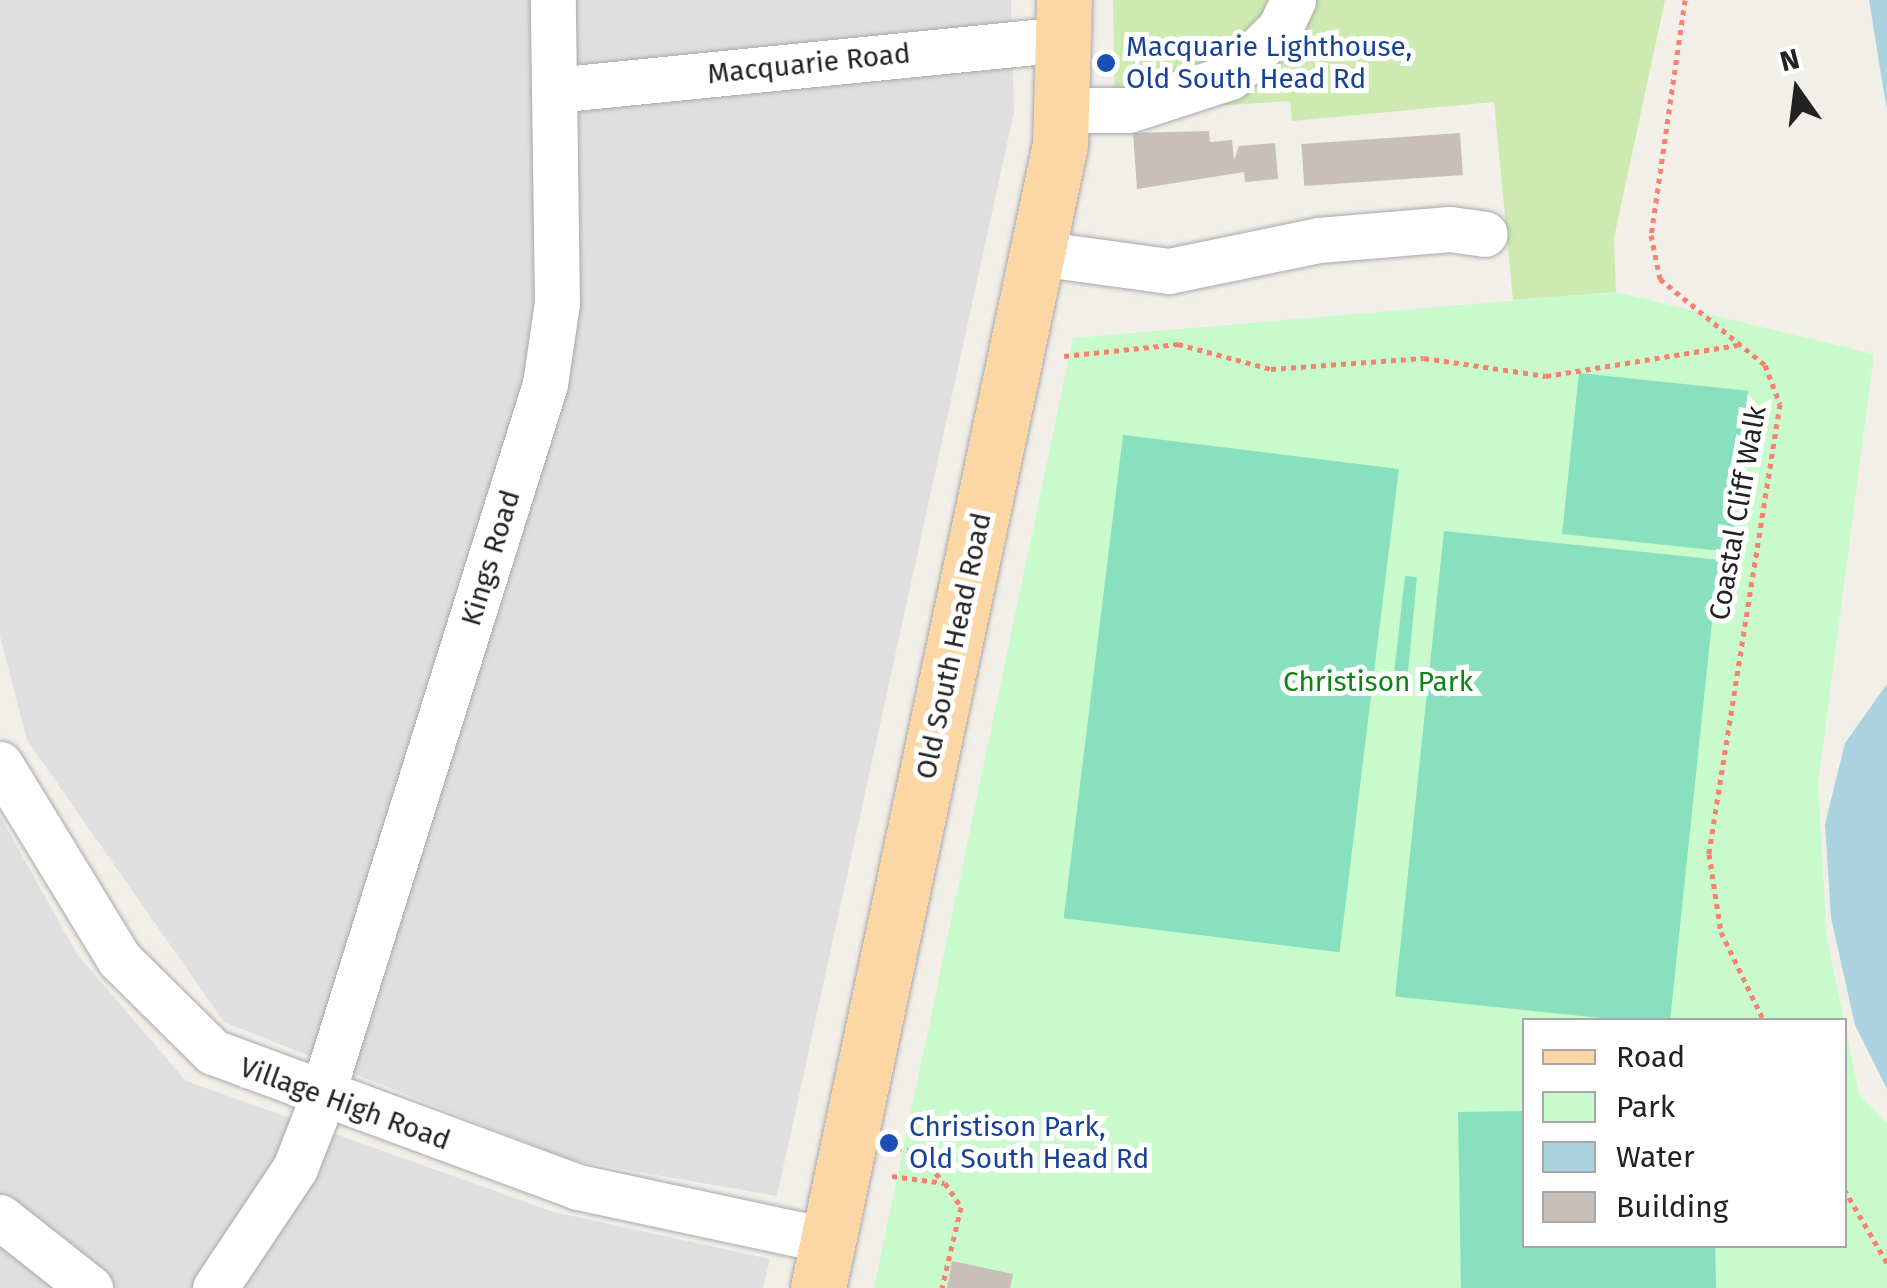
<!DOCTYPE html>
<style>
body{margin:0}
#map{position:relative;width:1887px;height:1288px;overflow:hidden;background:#f2efe9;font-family:"Fira Sans",sans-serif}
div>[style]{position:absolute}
.residential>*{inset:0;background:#e0dfdf}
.grass>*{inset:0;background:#cdebb0}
.park>*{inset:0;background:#c8facc}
.pitch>*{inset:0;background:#88e0be;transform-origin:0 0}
.water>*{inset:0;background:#aad3df}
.building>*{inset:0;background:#c7bfb8;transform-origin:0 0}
.path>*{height:5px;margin-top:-2.5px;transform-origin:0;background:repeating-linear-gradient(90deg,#fa8072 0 5px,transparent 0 10px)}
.roads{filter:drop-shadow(0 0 2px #a9a9a9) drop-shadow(0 0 2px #a9a9a9)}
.minor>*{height:45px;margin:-22.5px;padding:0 22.5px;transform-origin:22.5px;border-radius:22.5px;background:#fff}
.major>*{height:55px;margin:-27.5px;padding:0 27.5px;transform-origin:27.5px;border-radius:27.5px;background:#fcd6a4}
.dots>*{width:28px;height:28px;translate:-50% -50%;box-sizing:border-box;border:5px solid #fff;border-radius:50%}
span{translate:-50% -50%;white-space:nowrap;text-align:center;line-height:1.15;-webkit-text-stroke:10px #fff;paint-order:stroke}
.transit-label{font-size:28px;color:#164399}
.left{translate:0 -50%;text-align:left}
.street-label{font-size:28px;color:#222}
.park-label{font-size:28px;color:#0c8416}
.legend{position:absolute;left:1522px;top:1018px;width:325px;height:230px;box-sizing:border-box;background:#fff;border:2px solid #a7a7a7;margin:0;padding:12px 18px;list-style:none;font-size:30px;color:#222}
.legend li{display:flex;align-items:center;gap:20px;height:50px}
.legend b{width:50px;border:2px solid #a7a7a7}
.north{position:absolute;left:1747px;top:40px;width:100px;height:100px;-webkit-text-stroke:8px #fff;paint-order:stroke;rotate:346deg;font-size:28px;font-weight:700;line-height:40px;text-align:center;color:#222}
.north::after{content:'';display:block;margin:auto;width:35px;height:45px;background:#222;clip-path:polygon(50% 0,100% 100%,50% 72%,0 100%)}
</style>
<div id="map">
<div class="residential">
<div style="clip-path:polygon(0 0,1011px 0,1014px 112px,777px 1196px,570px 1160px,224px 1022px,27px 740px,0 636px)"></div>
<div style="clip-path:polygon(0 816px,77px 954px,186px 1081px,554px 1212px,770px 1259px,763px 1288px,0 1288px)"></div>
</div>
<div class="grass">
<div style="clip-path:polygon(1113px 0,1277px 0,1253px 46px,1115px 102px)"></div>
<div style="clip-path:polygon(1304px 0,1665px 0,1614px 238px,1616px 292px,1513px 300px,1494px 102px,1292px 121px,1290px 101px,1198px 107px)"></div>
</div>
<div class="park">
<div style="clip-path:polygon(1616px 292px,1874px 354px,1818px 784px,1827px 940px,1844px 1020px,1524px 1021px,1524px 1246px,1844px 1246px,1845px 1025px,1859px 1094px,1887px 1123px,1887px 1288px,874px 1288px,1073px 338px)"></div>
</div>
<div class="pitch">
<div style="left:1579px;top:373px;width:170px;height:162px;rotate:6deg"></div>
<div style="left:1123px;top:435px;width:278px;height:487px;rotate:7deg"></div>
<div style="left:1444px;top:531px;width:276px;height:468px;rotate:6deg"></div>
<div style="clip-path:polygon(1405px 576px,1417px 577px,1406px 693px,1392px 691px)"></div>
<div style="clip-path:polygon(1524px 1111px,1524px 1246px,1715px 1246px,1716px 1288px,1461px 1288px,1458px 1112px)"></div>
</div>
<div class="water">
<div style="clip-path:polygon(1869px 0,1887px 0,1887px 109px,1885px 99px)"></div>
<div style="clip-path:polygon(1887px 684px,1887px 1089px,1855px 1025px,1831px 918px,1825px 824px,1845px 743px)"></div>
</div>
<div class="building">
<div style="clip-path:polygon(1209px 131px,1210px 142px,1232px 140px,1234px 160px,1239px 146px,1275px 143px,1278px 179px,1245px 182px,1244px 172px,1137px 189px,1133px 133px)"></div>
<div style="left:1460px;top:133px;width:42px;height:159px;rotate:86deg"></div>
<div style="clip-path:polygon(952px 1261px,1013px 1274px,1010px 1288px,947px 1288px)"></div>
</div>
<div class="path">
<div style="left:1685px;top:0;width:237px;rotate:98.2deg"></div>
<div style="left:1651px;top:235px;width:45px;rotate:78.4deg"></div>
<div style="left:1660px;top:279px;width:136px;rotate:39.3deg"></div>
<div style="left:1765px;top:365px;width:42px;rotate:69deg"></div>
<div style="left:1780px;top:404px;width:456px;rotate:99deg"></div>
<div style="left:1709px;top:854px;width:79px;rotate:81.3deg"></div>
<div style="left:1721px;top:932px;width:99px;rotate:64.2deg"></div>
<div style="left:1064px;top:356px;width:115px;rotate:-6deg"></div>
<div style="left:1178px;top:344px;width:96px;rotate:15deg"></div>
<div style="left:1271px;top:369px;width:153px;rotate:-4.1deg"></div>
<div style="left:1424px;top:358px;width:123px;rotate:8.4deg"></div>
<div style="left:1546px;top:376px;width:194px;rotate:-9.2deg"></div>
<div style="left:897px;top:1148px;width:18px;rotate:13deg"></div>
<div style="left:915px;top:1152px;width:40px;rotate:46deg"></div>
<div style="left:892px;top:1176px;width:53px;rotate:7.5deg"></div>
<div style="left:945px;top:1183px;width:29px;rotate:56deg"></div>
<div style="left:961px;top:1207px;width:83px;rotate:103.2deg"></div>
<div style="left:1844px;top:1189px;width:86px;rotate:59.8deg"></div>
</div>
<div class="roads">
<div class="minor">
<div style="left:554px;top:90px;width:513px;rotate:-5.71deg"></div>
<div style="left:1063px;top:110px;width:65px"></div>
<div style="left:1128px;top:110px;width:107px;rotate:-17.9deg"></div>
<div style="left:1230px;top:77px;width:70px;rotate:-44.4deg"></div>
<div style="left:1280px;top:28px;width:31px;rotate:-65deg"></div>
<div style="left:1037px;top:253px;width:133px;rotate:7.8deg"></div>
<div style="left:1169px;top:271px;width:153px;rotate:-11.7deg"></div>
<div style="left:1319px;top:240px;width:131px;rotate:-4.8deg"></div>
<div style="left:1450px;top:229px;width:35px;rotate:8deg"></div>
<div style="left:0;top:764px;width:228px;rotate:58.6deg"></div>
<div style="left:119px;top:959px;width:132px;rotate:44.7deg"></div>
<div style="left:213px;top:1052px;width:389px;rotate:20.3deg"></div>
<div style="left:578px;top:1187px;width:258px;rotate:12.1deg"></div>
<div style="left:0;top:1217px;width:115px;rotate:38.3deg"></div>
<div style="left:215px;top:1288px;width:144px;rotate:-56.3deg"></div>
<div style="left:295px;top:1168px;width:55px;rotate:-68.6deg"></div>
<div style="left:315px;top:1117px;width:768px;rotate:-72.58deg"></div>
<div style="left:545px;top:384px;width:82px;rotate:-81.6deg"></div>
<div style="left:557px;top:303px;width:303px;rotate:-90.8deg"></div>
</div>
<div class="major">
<div style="left:818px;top:1288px;width:1168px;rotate:-78.05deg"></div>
<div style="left:1060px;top:145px;width:145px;rotate:-88.4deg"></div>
</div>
</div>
<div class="dots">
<div style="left:1106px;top:63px;background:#1a4fb4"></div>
<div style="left:889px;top:1143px;background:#1a4fb4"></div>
</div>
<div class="transit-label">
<span class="left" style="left:1126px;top:63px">Macquarie Lighthouse,<br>Old South Head Rd</span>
<span class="left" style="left:909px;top:1143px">Christison Park,<br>Old South Head Rd</span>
</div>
<div class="street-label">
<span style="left:809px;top:64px;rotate:-6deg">Macquarie Road</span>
<span style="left:1738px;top:513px;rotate:-80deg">Coastal Cliff Walk</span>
<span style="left:491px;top:558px;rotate:-73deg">Kings Road</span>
<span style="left:954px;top:646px;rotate:-78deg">Old South Head Road</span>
<span style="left:345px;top:1104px;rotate:20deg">Village High Road</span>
</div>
<div class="park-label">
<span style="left:1378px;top:682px">Christison Park</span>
</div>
<ul class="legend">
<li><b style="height:12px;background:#fcd6a4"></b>Road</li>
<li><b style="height:28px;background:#c8facc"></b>Park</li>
<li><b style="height:28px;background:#aad3df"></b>Water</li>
<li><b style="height:28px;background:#c7bfb8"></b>Building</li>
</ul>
<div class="north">N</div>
</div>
